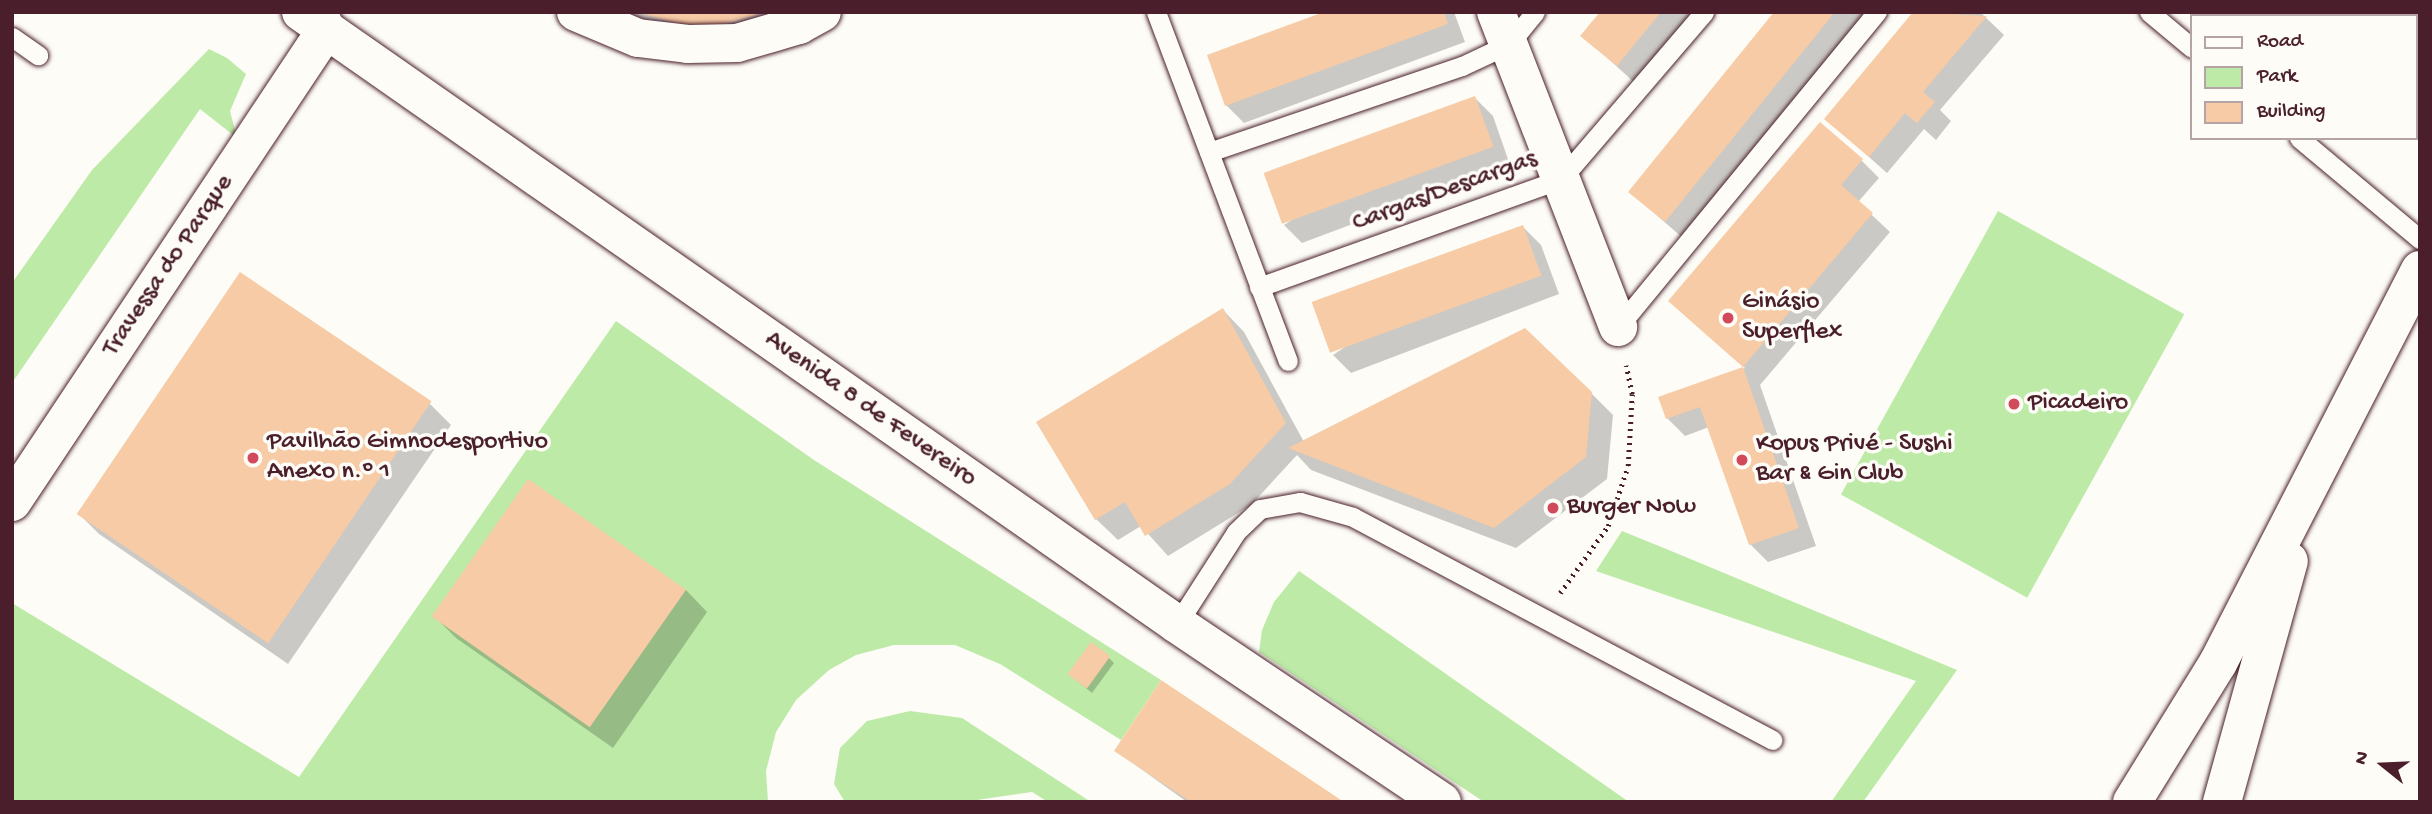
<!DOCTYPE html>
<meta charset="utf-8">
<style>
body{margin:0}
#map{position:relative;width:2432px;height:814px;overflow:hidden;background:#fdfcf7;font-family:"Gochi Hand",sans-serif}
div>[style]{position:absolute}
.green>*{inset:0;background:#bdeaa7;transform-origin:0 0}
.shadow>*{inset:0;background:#0003}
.building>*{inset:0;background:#f6cba5;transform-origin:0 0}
.path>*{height:4.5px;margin-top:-2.25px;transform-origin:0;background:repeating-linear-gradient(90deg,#4a1f2b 0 2px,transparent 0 7px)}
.roads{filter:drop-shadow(0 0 2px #4a1f2b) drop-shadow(0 0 2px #4a1f2b)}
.lane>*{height:19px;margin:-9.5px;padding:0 9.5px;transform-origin:9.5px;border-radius:9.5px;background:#fdfcf7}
.street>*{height:38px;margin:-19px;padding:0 19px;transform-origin:19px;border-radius:19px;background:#fdfcf7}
.secondary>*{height:38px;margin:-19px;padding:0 19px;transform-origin:19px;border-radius:19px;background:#fdfcf7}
.primary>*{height:38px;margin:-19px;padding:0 19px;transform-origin:19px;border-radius:19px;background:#fdfcf7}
.dots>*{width:19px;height:19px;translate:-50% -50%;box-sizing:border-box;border:4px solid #fdfcf7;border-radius:50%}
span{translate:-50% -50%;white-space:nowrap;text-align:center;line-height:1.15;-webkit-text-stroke:7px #fdfcf7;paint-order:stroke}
.street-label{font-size:26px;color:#4a1f2b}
.poi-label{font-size:26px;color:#4a1f2b}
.left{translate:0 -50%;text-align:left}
.frame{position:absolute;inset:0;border:14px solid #4a1f2b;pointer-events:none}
.legend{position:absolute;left:2190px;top:14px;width:228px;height:126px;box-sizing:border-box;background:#fdfcf7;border:2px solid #b5a4a5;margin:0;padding:9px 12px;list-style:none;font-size:21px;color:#4a1f2b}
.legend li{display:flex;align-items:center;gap:14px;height:35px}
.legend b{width:35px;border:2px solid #b5a4a5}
.north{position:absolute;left:2348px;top:730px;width:70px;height:70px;-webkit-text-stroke:5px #fdfcf7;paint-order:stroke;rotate:288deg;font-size:19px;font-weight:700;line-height:28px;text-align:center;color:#4a1f2b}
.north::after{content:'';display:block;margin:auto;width:24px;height:32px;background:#4a1f2b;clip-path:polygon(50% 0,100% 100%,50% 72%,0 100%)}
</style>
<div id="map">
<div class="green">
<div style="clip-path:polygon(209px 49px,227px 58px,246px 74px,230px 111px,237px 138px,200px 109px,12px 383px,12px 283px,92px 170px)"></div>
<div style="left:1998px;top:211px;width:213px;height:324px;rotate:29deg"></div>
<div style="clip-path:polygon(616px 321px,814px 460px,1161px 680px,1121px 740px,1000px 664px,955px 645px,894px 645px,856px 655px,829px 670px,796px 700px,776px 732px,766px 771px,768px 802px,12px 802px,12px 603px,299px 777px)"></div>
<div style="clip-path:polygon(1622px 531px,1676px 553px,1957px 670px,1863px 802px,1831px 802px,1916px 681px,1596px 571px)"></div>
<div style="clip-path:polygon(1299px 571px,1629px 802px,1484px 802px,1259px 652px,1262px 630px,1274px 602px)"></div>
<div style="clip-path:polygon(910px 711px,962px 718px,1091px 802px,1048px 802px,1032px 792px,963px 802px,845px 802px,834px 784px,840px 748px,867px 721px)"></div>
</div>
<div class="shadow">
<div style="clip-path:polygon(612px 12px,839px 12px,783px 36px,632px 23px)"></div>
<div style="clip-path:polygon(1329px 12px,1454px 12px,1465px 42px,1244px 123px,1226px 105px)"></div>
<div style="clip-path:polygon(1602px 12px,1693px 12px,1635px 83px,1583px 36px)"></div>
<div style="clip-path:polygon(1776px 12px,1867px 12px,1684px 239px,1630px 192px)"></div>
<div style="clip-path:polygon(1915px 12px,1980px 12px,2004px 35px,1940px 110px,1951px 121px,1936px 140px,1924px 129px,1887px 173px,1826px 119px)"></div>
<div style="clip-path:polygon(1475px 98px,1493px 116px,1510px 165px,1302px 243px,1284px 225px)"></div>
<div style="clip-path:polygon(1861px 160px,1879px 178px,1858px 202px,1890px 232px,1760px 385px,1816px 546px,1768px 562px,1750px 544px,1709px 427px,1685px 436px,1667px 418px,1660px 398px,1745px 368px,1688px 318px)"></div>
<div style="clip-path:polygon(1523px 227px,1541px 245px,1559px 294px,1351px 373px,1333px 355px)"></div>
<div style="clip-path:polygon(1223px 310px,1244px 332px,1304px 442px,1591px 393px,1613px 415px,1607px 479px,1516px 548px,1311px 470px,1297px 455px,1251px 505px,1168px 556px,1141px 526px,1118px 540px,1096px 519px)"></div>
<div style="clip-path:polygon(430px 404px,451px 425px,288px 664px,99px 534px,78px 513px)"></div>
<div style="clip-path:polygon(686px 590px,707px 612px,613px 748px,456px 638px,435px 617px)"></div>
<div style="clip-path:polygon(1108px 657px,1114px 663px,1092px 693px,1076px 680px)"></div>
<div style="clip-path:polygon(1116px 751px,1341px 802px,1187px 802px)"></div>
</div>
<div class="building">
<div style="clip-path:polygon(767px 12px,719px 25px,680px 24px,640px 13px)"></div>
<div style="clip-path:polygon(1324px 12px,1444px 12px,1448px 24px,1225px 106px,1207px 55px)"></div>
<div style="clip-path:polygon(1600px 12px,1661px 12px,1617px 66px,1580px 36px)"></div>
<div style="clip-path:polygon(1774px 12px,1835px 12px,1665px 222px,1628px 192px)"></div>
<div style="clip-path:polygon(1913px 12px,1987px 16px,1923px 92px,1935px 102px,1917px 123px,1905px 113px,1869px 157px,1824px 119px)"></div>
<div style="left:1475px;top:96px;width:54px;height:225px;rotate:70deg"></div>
<div style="clip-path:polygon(1820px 122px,1863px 159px,1841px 185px,1873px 213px,1743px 367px,1668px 301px)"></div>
<div style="left:1523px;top:225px;width:54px;height:225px;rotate:70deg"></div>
<div style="left:240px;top:272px;width:231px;height:292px;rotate:34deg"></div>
<div style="clip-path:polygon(1223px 308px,1286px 423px,1230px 484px,1145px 536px,1125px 502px,1095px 520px,1036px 422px)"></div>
<div style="clip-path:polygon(1525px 328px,1592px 392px,1586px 457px,1494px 528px,1288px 448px)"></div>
<div style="clip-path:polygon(1743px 367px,1799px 528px,1749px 545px,1700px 407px,1666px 419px,1658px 397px)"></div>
<div style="left:528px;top:479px;width:193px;height:168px;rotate:35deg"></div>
<div style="left:1091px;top:642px;width:24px;height:40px;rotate:36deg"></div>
<div style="clip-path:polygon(1161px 680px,1344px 802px,1191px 802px,1114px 751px)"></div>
</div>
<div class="path">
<div style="left:1560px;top:593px;width:82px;rotate:-54.4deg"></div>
<div style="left:1608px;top:526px;width:63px;rotate:-71.6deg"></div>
<div style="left:1628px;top:466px;width:72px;rotate:-86.8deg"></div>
<div style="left:1632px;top:394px;width:29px;rotate:-102deg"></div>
</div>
<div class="roads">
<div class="lane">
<div style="left:1156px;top:12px;width:373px;rotate:69.3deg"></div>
<div style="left:2149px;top:12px;width:56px;rotate:39.9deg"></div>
<div style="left:12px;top:37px;width:32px;rotate:35deg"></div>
<div style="left:2299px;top:138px;width:158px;rotate:39.9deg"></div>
<div style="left:1209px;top:152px;width:267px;rotate:-18.8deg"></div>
<div style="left:1462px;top:66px;width:52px;rotate:-25.1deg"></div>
<div style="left:1509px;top:44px;width:41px;rotate:-50.9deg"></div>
<div style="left:1259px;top:287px;width:321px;rotate:-19.7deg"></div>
<div style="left:1561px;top:179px;width:220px;rotate:-49.4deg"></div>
<div style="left:1618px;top:327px;width:408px;rotate:-50.6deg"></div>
<div style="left:1177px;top:624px;width:109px;rotate:-57.3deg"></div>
<div style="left:1236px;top:532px;width:33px;rotate:-44deg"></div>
<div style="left:1260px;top:509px;width:41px;rotate:-9.9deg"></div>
<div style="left:1300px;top:502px;width:55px;rotate:15.8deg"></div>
<div style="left:1353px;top:517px;width:475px;rotate:28deg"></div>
</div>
<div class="street">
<div style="left:576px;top:12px;width:67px;rotate:22.8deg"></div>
<div style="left:638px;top:38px;width:50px;rotate:6.8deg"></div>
<div style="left:688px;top:44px;width:49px;rotate:-1.2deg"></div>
<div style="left:737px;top:43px;width:65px;rotate:-16.2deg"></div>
<div style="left:799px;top:25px;width:26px;rotate:-29deg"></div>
<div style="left:1496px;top:12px;width:338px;rotate:68.8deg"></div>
<div style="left:12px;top:502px;width:567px;rotate:-56.37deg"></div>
<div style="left:326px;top:30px;width:20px;rotate:-114deg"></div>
</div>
<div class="secondary">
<div style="left:2132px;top:802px;width:163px;rotate:-58.3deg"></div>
<div style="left:2218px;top:663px;width:442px;rotate:-62.8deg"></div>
<div style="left:2222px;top:802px;width:250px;rotate:-74.5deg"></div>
</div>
<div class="primary">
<div style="left:301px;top:12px;width:1069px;rotate:34.94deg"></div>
<div style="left:1177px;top:624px;width:319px;rotate:33.9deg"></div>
</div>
</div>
<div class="dots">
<div style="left:1728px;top:318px;background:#d1495b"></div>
<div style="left:2014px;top:404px;background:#d1495b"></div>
<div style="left:253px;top:458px;background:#d1495b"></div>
<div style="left:1742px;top:460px;background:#d1495b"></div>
<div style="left:1553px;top:508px;background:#d1495b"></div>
</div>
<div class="street-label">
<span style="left:1445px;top:192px;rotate:-20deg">Cargas/Descargas</span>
<span style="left:169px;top:266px;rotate:-56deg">Travessa do Parque</span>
<span style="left:870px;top:410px;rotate:35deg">Avenida 8 de Fevereiro</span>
</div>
<div class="poi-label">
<span class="left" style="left:1742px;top:318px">Ginásio<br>Superflex</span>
<span class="left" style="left:2028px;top:404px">Picadeiro</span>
<span class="left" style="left:267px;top:458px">Pavilhão Gimnodesportivo<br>Anexo n.º 1</span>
<span class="left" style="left:1756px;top:460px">Kopus Privé - Sushi<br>Bar &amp; Gin Club</span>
<span class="left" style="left:1567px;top:508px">Burger Now</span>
</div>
<div class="frame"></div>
<ul class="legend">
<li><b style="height:9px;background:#fdfcf7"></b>Road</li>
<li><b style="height:19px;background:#bdeaa7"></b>Park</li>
<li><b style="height:19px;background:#f6cba5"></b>Building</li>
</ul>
<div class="north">N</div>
</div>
